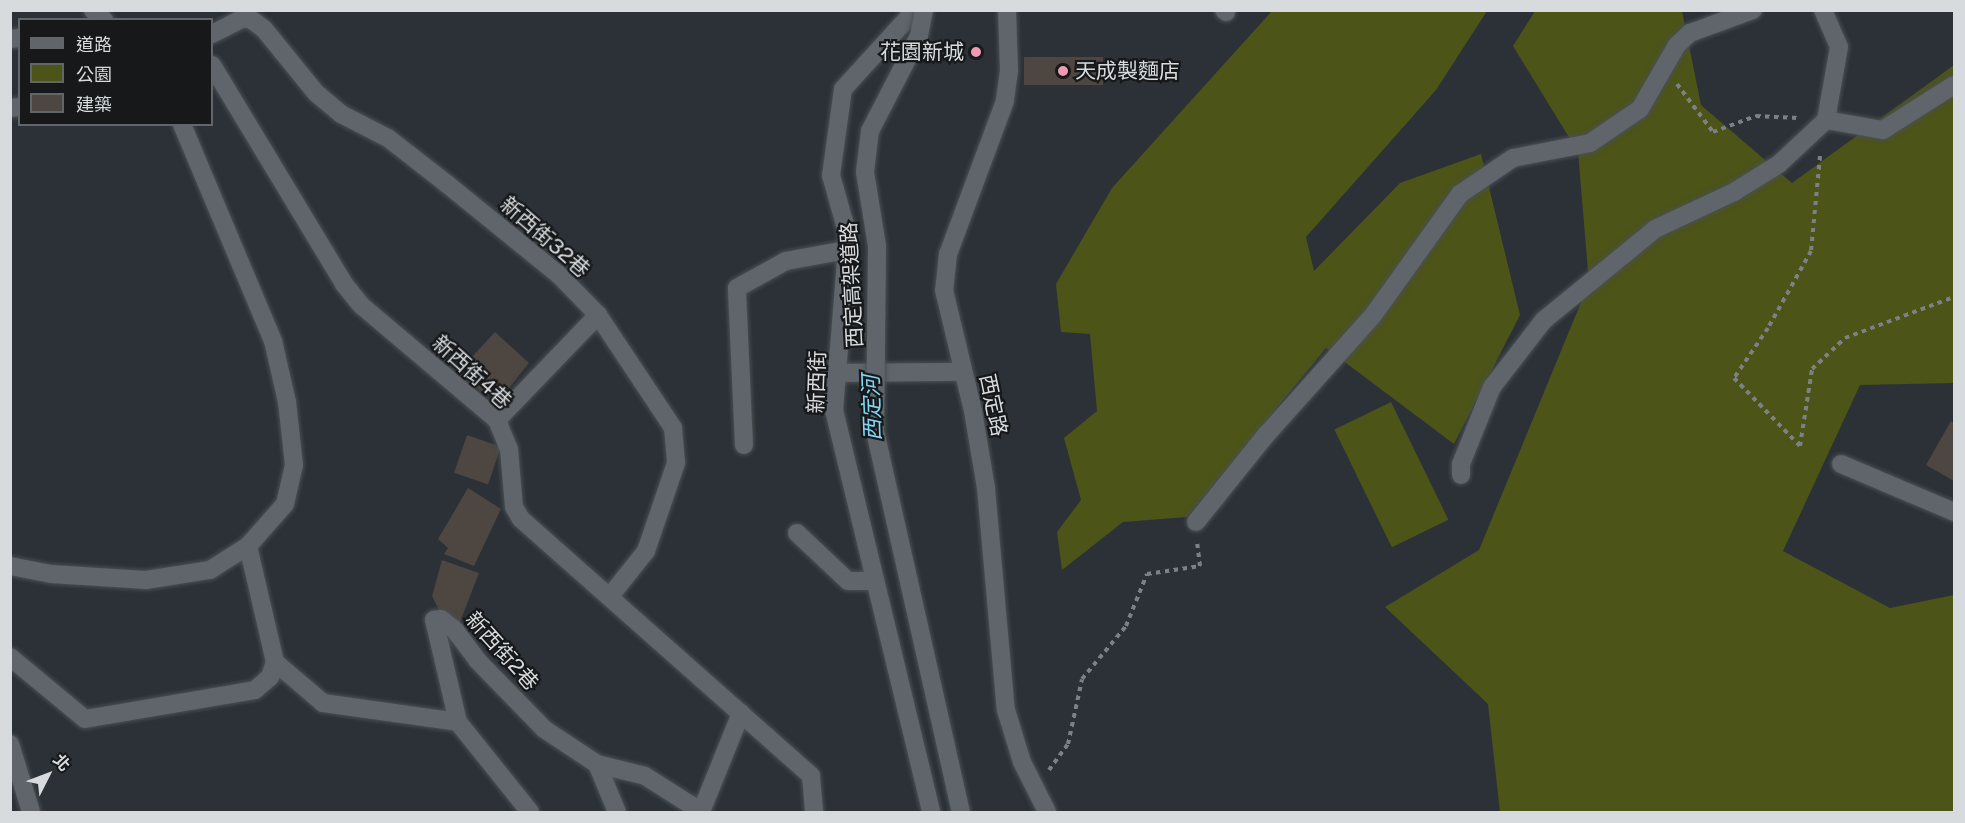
<!DOCTYPE html>
<meta charset="utf-8">
<style>
body{margin:0}
#map{position:relative;width:1965px;height:823px;overflow:hidden;background:#2b3136;font-family:"Public Sans","Noto Sans TC",sans-serif}
div>[style]{position:absolute}
.green>*{inset:0;background:#4c5418;transform-origin:0 0}
.building>*{inset:0;background:#4d4641;transform-origin:0 0}
.path>*{height:4px;margin-top:-2px;transform-origin:0;background:repeating-linear-gradient(90deg,#7c8185 0 4.5px,transparent 0 9px)}
.roads{filter:drop-shadow(0 0 2px #4a4f53) drop-shadow(0 0 2px #4a4f53)}
.minor>*{height:18px;margin:-9px;padding:0 9px;transform-origin:9px;border-radius:9px;background:#5f656b}
.bridges{filter:drop-shadow(0 0 2px #4a4f53) drop-shadow(0 0 2px #4a4f53)}
.minor-bridge>*{height:18px;margin:-9px;padding:0 9px;transform-origin:9px;border-radius:9px;background:#5f656b}
.dots>*{width:16px;height:16px;translate:-50% -50%;box-sizing:border-box;border:3px solid #16181a;border-radius:50%}
span{translate:-50% -50%;white-space:nowrap;text-align:center;line-height:1.15;-webkit-text-stroke:4.5px #16181a;paint-order:stroke}
.poi-label{font-size:21px;color:#d7dbde}
.right{translate:-100% -50%;text-align:right}
.left{translate:0 -50%;text-align:left}
.street-label{font-size:21px;color:#d7dbde}
.water-label{font-size:22px;color:#81d7f5;font-style:italic}
.frame{position:absolute;inset:0;border:12px solid #d7dbde;pointer-events:none}
.legend{position:absolute;left:18px;top:18px;width:195px;height:108px;box-sizing:border-box;background:#16181a;border:2px solid #636668;margin:0;padding:8px 10px;list-style:none;font-size:18px;color:#d7dbde}
.legend li{display:flex;align-items:center;gap:12px;height:30px}
.legend b{width:30px;border:2px solid #636668}
.north{position:absolute;left:18px;top:745px;width:60px;height:60px;-webkit-text-stroke:4px #16181a;paint-order:stroke;rotate:48deg;font-size:16px;font-weight:700;line-height:24px;text-align:center;color:#d7dbde}
.north::after{content:'';display:block;margin:auto;width:21px;height:27px;background:#d7dbde;clip-path:polygon(50% 0,100% 100%,50% 72%,0 100%)}
</style>
<div id="map">
<div class="green">
<div style="clip-path:polygon(1272px 11px,1487px 11px,1436px 90px,1306px 237px,1314px 271px,1400px 183px,1481px 154px,1520px 315px,1454px 444px,1326px 348px,1187px 517px,1123px 522px,1062px 570px,1057px 532px,1081px 500px,1064px 438px,1097px 411px,1090px 334px,1061px 332px,1056px 284px,1112px 188px)"></div>
<div style="clip-path:polygon(1535px 11px,1682px 11px,1701px 105px,1792px 183px,1954px 65px,1954px 383px,1860px 385px,1783px 551px,1890px 608px,1954px 595px,1954px 812px,1500px 812px,1488px 704px,1385px 607px,1479px 550px,1589px 283px,1578px 152px,1513px 46px)"></div>
<div style="left:1391px;top:402px;width:131px;height:63px;rotate:64deg"></div>
</div>
<div class="building">
<div style="left:1024px;top:57px;width:79px;height:28px"></div>
<div style="clip-path:polygon(495px 332px,529px 363px,498px 402px,467px 381px,470px 359px)"></div>
<div style="clip-path:polygon(1951px 421px,1954px 423px,1954px 481px,1926px 465px)"></div>
<div style="left:467px;top:435px;width:36px;height:40px;rotate:19deg"></div>
<div style="clip-path:polygon(468px 488px,501px 509px,474px 566px,444px 554px,448px 548px,438px 539px)"></div>
<div style="clip-path:polygon(442px 560px,479px 573px,458px 627px,442px 616px,432px 596px)"></div>
</div>
<div class="path">
<div style="left:1677px;top:84px;width:60px;rotate:53.1deg"></div>
<div style="left:1713px;top:132px;width:46px;rotate:-20.4deg"></div>
<div style="left:1756px;top:116px;width:42px;rotate:2.7deg"></div>
<div style="left:1820px;top:156px;width:95px;rotate:95.4deg"></div>
<div style="left:1811px;top:251px;width:88px;rotate:119.2deg"></div>
<div style="left:1768px;top:328px;width:60px;rotate:124.2deg"></div>
<div style="left:1734px;top:378px;width:95px;rotate:45.9deg"></div>
<div style="left:1800px;top:446px;width:78px;rotate:-81.1deg"></div>
<div style="left:1812px;top:369px;width:45px;rotate:-43.2deg"></div>
<div style="left:1845px;top:338px;width:116px;rotate:-20.6deg"></div>
<div style="left:1049px;top:770px;width:32px;rotate:-54deg"></div>
<div style="left:1068px;top:744px;width:66px;rotate:-77.8deg"></div>
<div style="left:1082px;top:679px;width:69px;rotate:-50.3deg"></div>
<div style="left:1126px;top:626px;width:56px;rotate:-68deg"></div>
<div style="left:1147px;top:574px;width:54px;rotate:-8.6deg"></div>
<div style="left:1200px;top:566px;width:24px;rotate:-97deg"></div>
</div>
<div class="roads">
<div class="minor">
<div style="left:93px;top:10px;width:15px;rotate:42deg"></div>
<div style="left:915px;top:10px;width:107px;rotate:132.3deg"></div>
<div style="left:843px;top:89px;width:87px;rotate:97.9deg"></div>
<div style="left:831px;top:175px;width:63px;rotate:74.4deg"></div>
<div style="left:848px;top:236px;width:175px;rotate:94.6deg"></div>
<div style="left:834px;top:410px;width:414px;rotate:76.4deg"></div>
<div style="left:1007px;top:10px;width:61px;rotate:88.1deg"></div>
<div style="left:1009px;top:71px;width:30px;rotate:98deg"></div>
<div style="left:1005px;top:101px;width:163px;rotate:110.4deg"></div>
<div style="left:948px;top:254px;width:36px;rotate:96deg"></div>
<div style="left:944px;top:290px;width:124px;rotate:76.5deg"></div>
<div style="left:973px;top:411px;width:78px;rotate:80.4deg"></div>
<div style="left:986px;top:488px;width:223px;rotate:84.9deg"></div>
<div style="left:1006px;top:710px;width:54px;rotate:72.9deg"></div>
<div style="left:1022px;top:762px;width:56px;rotate:63.4deg"></div>
<div style="left:1224px;top:10px;width:3px;rotate:45deg"></div>
<div style="left:1823px;top:10px;width:40px;rotate:66.6deg"></div>
<div style="left:1839px;top:47px;width:74px;rotate:100.1deg"></div>
<div style="left:212px;top:34px;width:35px;rotate:-27deg"></div>
<div style="left:243px;top:18px;width:9px;rotate:13deg"></div>
<div style="left:252px;top:20px;width:15px;rotate:37deg"></div>
<div style="left:264px;top:29px;width:82px;rotate:50.9deg"></div>
<div style="left:316px;top:93px;width:33px;rotate:40deg"></div>
<div style="left:341px;top:114px;width:53px;rotate:27.1deg"></div>
<div style="left:388px;top:138px;width:75px;rotate:37.9deg"></div>
<div style="left:447px;top:184px;width:144px;rotate:39.1deg"></div>
<div style="left:559px;top:275px;width:56px;rotate:45.7deg"></div>
<div style="left:598px;top:315px;width:136px;rotate:56.4deg"></div>
<div style="left:673px;top:428px;width:35px;rotate:85deg"></div>
<div style="left:676px;top:463px;width:93px;rotate:108.8deg"></div>
<div style="left:646px;top:551px;width:56px;rotate:128.5deg"></div>
<div style="left:10px;top:39px;width:10px;rotate:-6deg"></div>
<div style="left:212px;top:65px;width:256px;rotate:58.9deg"></div>
<div style="left:344px;top:284px;width:28px;rotate:51deg"></div>
<div style="left:362px;top:306px;width:177px;rotate:40.2deg"></div>
<div style="left:497px;top:420px;width:31px;rotate:68deg"></div>
<div style="left:509px;top:449px;width:58px;rotate:85.1deg"></div>
<div style="left:514px;top:507px;width:14px;rotate:60deg"></div>
<div style="left:521px;top:519px;width:387px;rotate:41.5deg"></div>
<div style="left:811px;top:776px;width:36px;rotate:85deg"></div>
<div style="left:10px;top:108px;width:10px;rotate:-6deg"></div>
<div style="left:839px;top:373px;width:123px;rotate:-0.5deg"></div>
<div style="left:497px;top:420px;width:146px;rotate:-46.1deg"></div>
<div style="left:744px;top:445px;width:157px;rotate:-92.6deg"></div>
<div style="left:737px;top:288px;width:56px;rotate:-28.9deg"></div>
<div style="left:786px;top:261px;width:61px;rotate:-10.4deg"></div>
<div style="left:1841px;top:464px;width:123px;rotate:23deg"></div>
<div style="left:1461px;top:475px;width:11px;rotate:-90deg"></div>
<div style="left:1461px;top:464px;width:83px;rotate:-68.1deg"></div>
<div style="left:1492px;top:387px;width:85px;rotate:-52.2deg"></div>
<div style="left:1544px;top:320px;width:144px;rotate:-39.3deg"></div>
<div style="left:1655px;top:229px;width:87px;rotate:-25.1deg"></div>
<div style="left:1734px;top:192px;width:53px;rotate:-31.9deg"></div>
<div style="left:1779px;top:164px;width:64px;rotate:-43.1deg"></div>
<div style="left:1826px;top:120px;width:58px;rotate:10deg"></div>
<div style="left:1883px;top:130px;width:84px;rotate:-32.4deg"></div>
<div style="left:1196px;top:522px;width:112px;rotate:-51.2deg"></div>
<div style="left:1266px;top:435px;width:162px;rotate:-48.2deg"></div>
<div style="left:1374px;top:314px;width:148px;rotate:-54.4deg"></div>
<div style="left:1460px;top:194px;width:64px;rotate:-34.2deg"></div>
<div style="left:1513px;top:158px;width:78px;rotate:-11deg"></div>
<div style="left:1590px;top:143px;width:60px;rotate:-34.2deg"></div>
<div style="left:1640px;top:109px;width:74px;rotate:-60deg"></div>
<div style="left:1677px;top:45px;width:18px;rotate:-43deg"></div>
<div style="left:1690px;top:33px;width:67px;rotate:-20.1deg"></div>
<div style="left:797px;top:533px;width:70px;rotate:43.3deg"></div>
<div style="left:848px;top:581px;width:27px"></div>
<div style="left:248px;top:546px;width:119px;rotate:76.9deg"></div>
<div style="left:275px;top:662px;width:63px;rotate:40.5deg"></div>
<div style="left:323px;top:703px;width:136px;rotate:8deg"></div>
<div style="left:10px;top:566px;width:42px;rotate:11deg"></div>
<div style="left:51px;top:574px;width:95px;rotate:3.6deg"></div>
<div style="left:146px;top:580px;width:65px;rotate:-8.9deg"></div>
<div style="left:210px;top:570px;width:45px;rotate:-32.3deg"></div>
<div style="left:248px;top:546px;width:56px;rotate:-48.6deg"></div>
<div style="left:285px;top:504px;width:40px;rotate:-77deg"></div>
<div style="left:294px;top:465px;width:63px;rotate:-96.3deg"></div>
<div style="left:287px;top:402px;width:63px;rotate:-102.9deg"></div>
<div style="left:273px;top:341px;width:235px;rotate:-112.8deg"></div>
<div style="left:10px;top:657px;width:97px;rotate:39.6deg"></div>
<div style="left:85px;top:719px;width:172px;rotate:-9.7deg"></div>
<div style="left:255px;top:690px;width:20px;rotate:-41deg"></div>
<div style="left:270px;top:677px;width:16px;rotate:-72deg"></div>
<div style="left:10px;top:744px;width:71px;rotate:72.8deg"></div>
<div style="left:597px;top:764px;width:52px;rotate:67.4deg"></div>
<div style="left:530px;top:812px;width:115px;rotate:-128.7deg"></div>
<div style="left:458px;top:722px;width:105px;rotate:-103.2deg"></div>
<div style="left:434px;top:620px;width:7px;rotate:-8deg"></div>
<div style="left:441px;top:619px;width:16px;rotate:38deg"></div>
<div style="left:454px;top:629px;width:39px;rotate:53deg"></div>
<div style="left:477px;top:660px;width:96px;rotate:45.8deg"></div>
<div style="left:544px;top:729px;width:64px;rotate:33.4deg"></div>
<div style="left:597px;top:764px;width:49px;rotate:14deg"></div>
<div style="left:645px;top:776px;width:67px;rotate:32.3deg"></div>
<div style="left:701px;top:812px;width:107px;rotate:-68deg"></div>
</div>
</div>
<div class="bridges">
<div class="minor-bridge">
<div style="left:924px;top:10px;width:26px;rotate:101deg"></div>
<div style="left:919px;top:36px;width:107px;rotate:117.3deg"></div>
<div style="left:870px;top:131px;width:41px;rotate:97deg"></div>
<div style="left:865px;top:172px;width:75px;rotate:80.8deg"></div>
<div style="left:877px;top:246px;width:185px;rotate:90.6deg"></div>
<div style="left:875px;top:431px;width:391px;rotate:77.3deg"></div>
</div>
</div>
<div class="dots">
<div style="left:976px;top:52px;background:#f09ab5"></div>
<div style="left:1063px;top:71px;background:#f09ab5"></div>
</div>
<div class="poi-label">
<span class="right" style="left:964px;top:52px">花園新城</span>
<span class="left" style="left:1075px;top:71px">天成製麵店</span>
</div>
<div class="street-label">
<span style="left:545px;top:237px;rotate:41deg">新西街32巷</span>
<span style="left:852px;top:285px;rotate:-93deg">西定高架道路</span>
<span style="left:472px;top:372px;rotate:42deg">新西街4巷</span>
<span style="left:817px;top:382px;rotate:-88deg">新西街</span>
<span style="left:993px;top:405px;rotate:78deg">西定路</span>
<span style="left:502px;top:651px;rotate:48deg">新西街2巷</span>
</div>
<div class="water-label">
<span style="left:872px;top:408px;rotate:-92deg">西定河</span>
</div>
<div class="frame"></div>
<ul class="legend">
<li><b style="height:8px;background:#5f656b"></b>道路</li>
<li><b style="height:16px;background:#4c5418"></b>公園</li>
<li><b style="height:16px;background:#4d4641"></b>建築</li>
</ul>
<div class="north">北</div>
</div>
